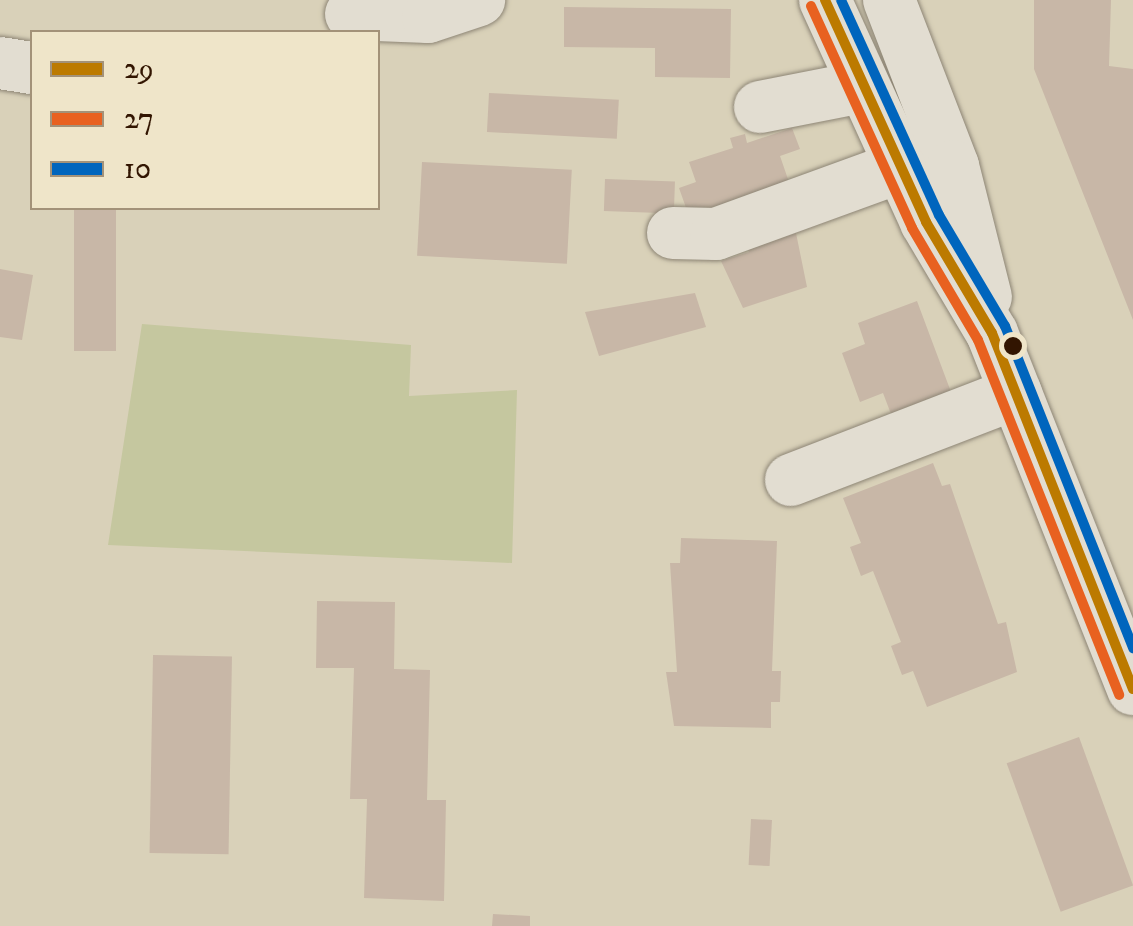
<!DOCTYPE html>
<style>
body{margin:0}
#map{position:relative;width:1133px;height:926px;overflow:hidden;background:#d9d1b9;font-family:"IM FELL DW Pica",serif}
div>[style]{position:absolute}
.green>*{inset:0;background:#c5c79f}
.building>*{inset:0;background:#c8b7a7;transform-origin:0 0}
.roads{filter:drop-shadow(0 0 2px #8d8575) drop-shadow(0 0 2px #8d8575)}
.minor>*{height:52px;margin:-26px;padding:0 26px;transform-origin:26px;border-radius:26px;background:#e2ddd1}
.bus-1>*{height:10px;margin:-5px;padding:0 5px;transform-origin:5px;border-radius:5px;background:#bc7a00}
.bus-2>*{height:10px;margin:-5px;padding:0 5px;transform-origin:5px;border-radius:5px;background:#e86120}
.bus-3>*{height:10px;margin:-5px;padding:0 5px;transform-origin:5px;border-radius:5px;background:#0065bd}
.dots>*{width:28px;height:28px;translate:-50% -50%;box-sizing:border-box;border:5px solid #efe5c9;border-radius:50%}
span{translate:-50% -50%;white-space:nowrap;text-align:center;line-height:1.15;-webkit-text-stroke:10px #efe5c9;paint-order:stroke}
.legend{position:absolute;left:30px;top:30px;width:350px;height:180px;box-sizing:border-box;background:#efe5c9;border:2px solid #a39279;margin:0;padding:12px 18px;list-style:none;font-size:30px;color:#321501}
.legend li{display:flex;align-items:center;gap:20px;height:50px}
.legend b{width:50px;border:2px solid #a39279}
</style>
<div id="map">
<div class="green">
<div style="clip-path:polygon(142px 324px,411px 345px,409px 396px,517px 390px,512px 563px,108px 545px)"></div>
</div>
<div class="building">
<div style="clip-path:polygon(1034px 0,1111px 0,1109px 66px,1133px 69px,1133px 320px,1034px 69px)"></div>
<div style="clip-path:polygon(564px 7px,731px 9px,730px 78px,655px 77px,655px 48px,564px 47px)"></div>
<div style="left:489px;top:93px;width:130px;height:39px;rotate:3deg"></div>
<div style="clip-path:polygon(792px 128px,800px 149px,780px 156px,790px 185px,690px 219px,679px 188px,696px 182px,689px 162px,733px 148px,730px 138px,745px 134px,747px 143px)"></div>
<div style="left:422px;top:162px;width:150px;height:94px;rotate:3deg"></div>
<div style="left:605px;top:179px;width:70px;height:32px;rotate:2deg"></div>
<div style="left:74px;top:208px;width:42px;height:143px"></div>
<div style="clip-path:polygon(764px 232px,768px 243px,796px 233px,807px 287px,743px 308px,721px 261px,749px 252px,745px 239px)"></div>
<div style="clip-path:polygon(0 269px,33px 275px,22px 340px,0 337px)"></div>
<div style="clip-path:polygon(695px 293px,706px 327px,599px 356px,585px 312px)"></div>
<div style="clip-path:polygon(917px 301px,951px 392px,891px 414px,883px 393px,860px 402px,842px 353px,865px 344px,858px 323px)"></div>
<div style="clip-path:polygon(933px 463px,942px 486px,950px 484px,998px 624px,1006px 622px,1017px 672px,927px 707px,913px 671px,902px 675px,891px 646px,901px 642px,873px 571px,861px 576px,850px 547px,861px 543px,843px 498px)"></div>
<div style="clip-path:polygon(681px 538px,777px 541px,772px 671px,781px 671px,780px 702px,771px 702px,771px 728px,674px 726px,666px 672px,677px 672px,670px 563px,680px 563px)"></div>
<div style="clip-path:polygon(317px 601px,395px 602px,394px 669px,430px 670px,427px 800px,446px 800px,444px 901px,364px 898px,367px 799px,350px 799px,354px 668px,316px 668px)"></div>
<div style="left:153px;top:655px;width:79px;height:198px;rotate:1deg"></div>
<div style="left:1079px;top:737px;width:158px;height:77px;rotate:70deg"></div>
<div style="left:751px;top:819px;width:21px;height:46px;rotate:3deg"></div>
<div style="clip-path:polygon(493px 914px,530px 916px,530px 926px,492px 926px)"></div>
</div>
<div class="roads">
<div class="minor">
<div style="left:825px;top:0;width:244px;rotate:65.5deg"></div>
<div style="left:926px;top:222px;width:129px;rotate:59.3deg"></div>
<div style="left:992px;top:333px;width:383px;rotate:68.4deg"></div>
<div style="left:889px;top:0;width:178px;rotate:68.9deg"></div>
<div style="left:953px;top:166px;width:135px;rotate:75.9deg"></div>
<div style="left:351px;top:14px;width:77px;rotate:2.2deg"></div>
<div style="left:428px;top:17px;width:54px;rotate:-18.4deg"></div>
<div style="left:0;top:63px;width:32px;rotate:9deg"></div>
<div style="left:760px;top:107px;width:104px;rotate:-11.1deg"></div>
<div style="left:673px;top:233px;width:43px;rotate:1.3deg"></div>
<div style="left:716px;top:234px;width:196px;rotate:-20deg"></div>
<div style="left:791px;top:480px;width:241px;rotate:-21.1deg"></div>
</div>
</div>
<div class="bus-1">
<div style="left:825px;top:0;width:244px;rotate:65.5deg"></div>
<div style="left:926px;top:222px;width:129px;rotate:59.3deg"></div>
<div style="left:992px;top:333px;width:383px;rotate:68.4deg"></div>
</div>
<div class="bus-2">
<div style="left:811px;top:6px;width:244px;rotate:65.5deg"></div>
<div style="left:912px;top:228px;width:130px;rotate:59.5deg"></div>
<div style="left:978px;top:340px;width:382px;rotate:68.3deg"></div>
</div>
<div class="bus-3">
<div style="left:841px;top:0;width:236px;rotate:65.5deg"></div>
<div style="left:939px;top:215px;width:129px;rotate:59.3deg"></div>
<div style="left:1005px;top:326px;width:347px;rotate:68.3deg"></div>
</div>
<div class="dots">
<div style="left:1013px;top:346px;background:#321501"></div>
</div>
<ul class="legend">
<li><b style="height:12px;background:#bc7a00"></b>29</li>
<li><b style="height:12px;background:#e86120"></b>27</li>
<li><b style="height:12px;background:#0065bd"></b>10</li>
</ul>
</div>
